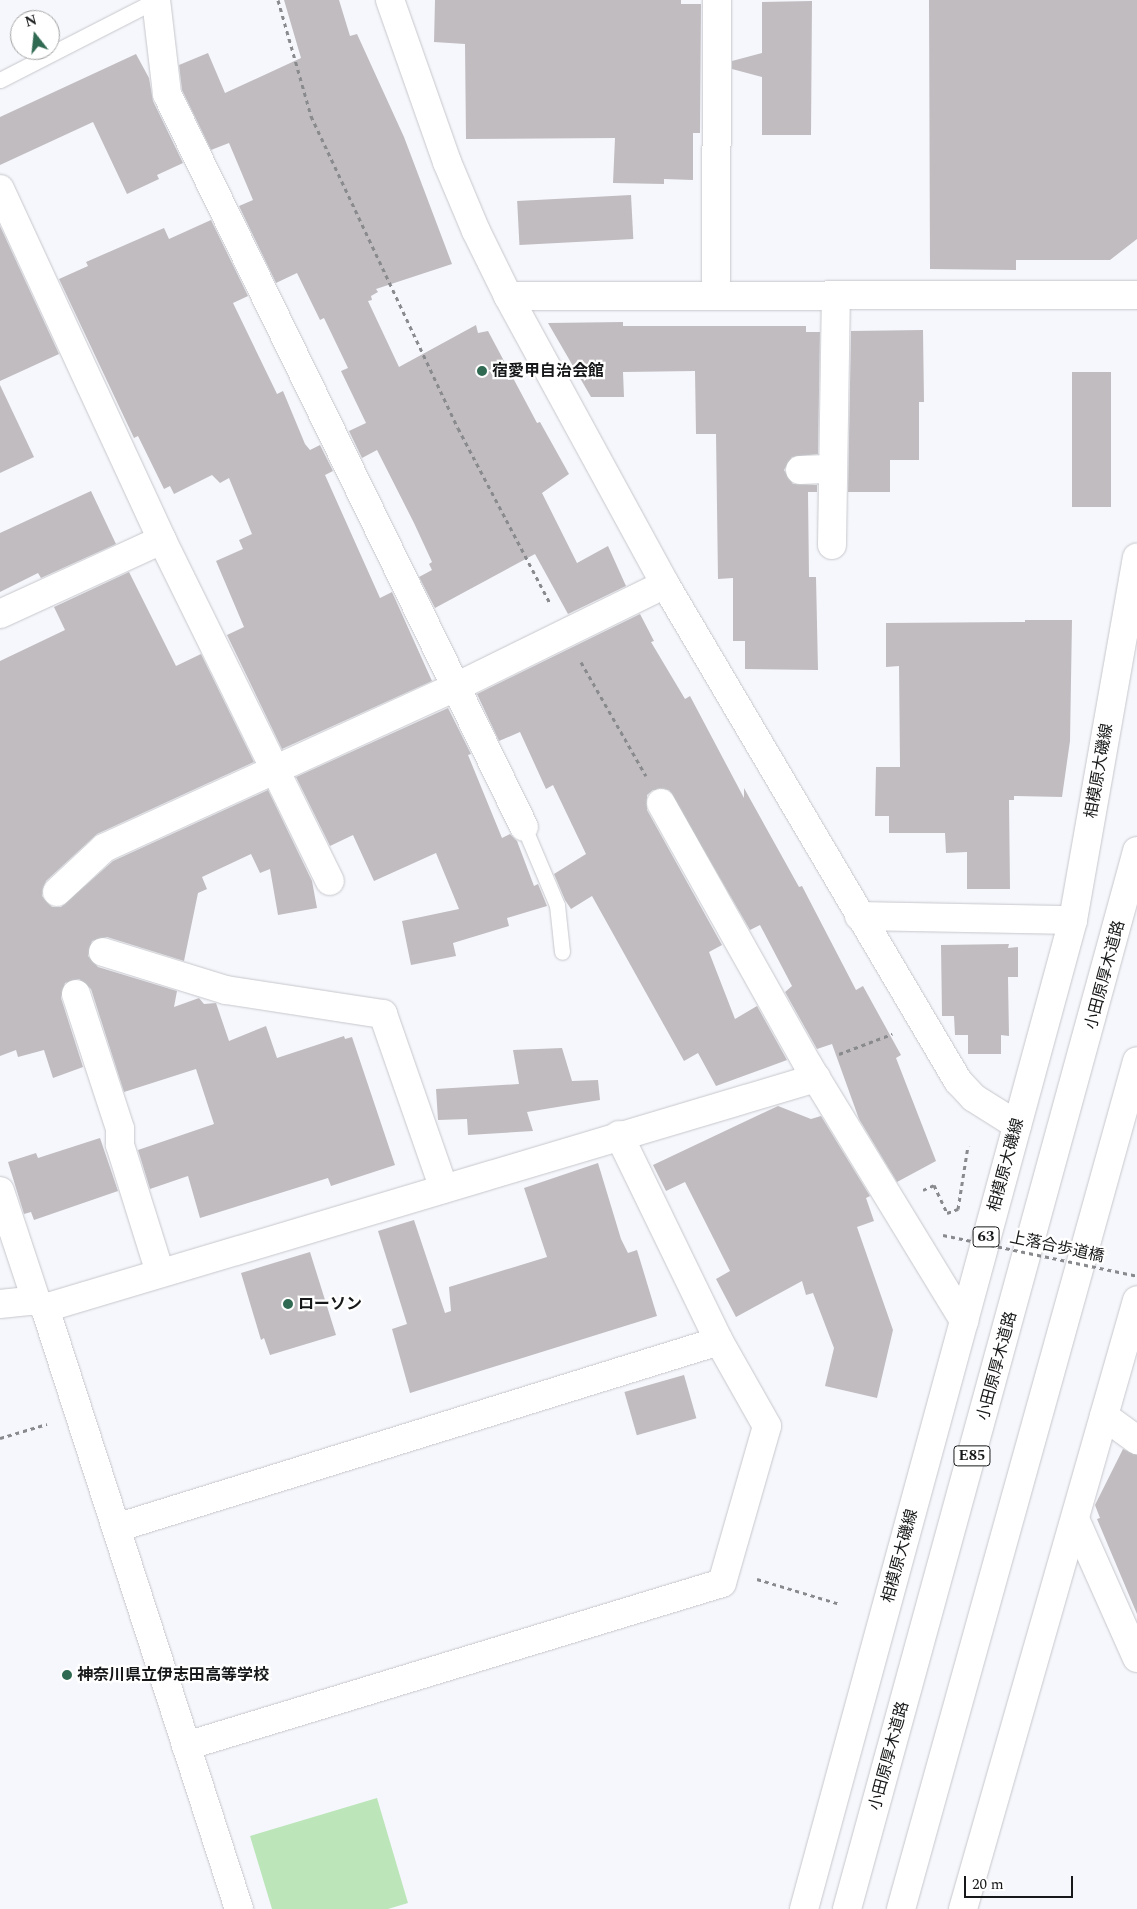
<!DOCTYPE html>
<meta charset="utf-8">
<style>
body{margin:0}
#map{position:relative;width:1137px;height:1909px;overflow:hidden;background:#f6f7fc;font-family:Spectral,"Noto Sans JP",serif}
div>[style]{position:absolute}
.green>*{inset:0;background:#bce6ba}
.building>*{inset:0;background:#c0bcbf;transform-origin:0 0}
.path>*{height:3px;margin-top:-1.5px;transform-origin:0;background:repeating-linear-gradient(90deg,#898a8d 0 4px,transparent 0 8px)}
.roads{filter:drop-shadow(0 0 1px #c6c7cc) drop-shadow(0 0 1px #c6c7cc)}
.lane>*{height:15px;margin:-7.5px;padding:0 7.5px;transform-origin:7.5px;border-radius:7.5px;background:#fff}
.street>*{height:28px;margin:-14px;padding:0 14px;transform-origin:14px;border-radius:14px;background:#fff}
.secondary>*{height:28px;margin:-14px;padding:0 14px;transform-origin:14px;border-radius:14px;background:#fff}
.primary>*{height:28px;margin:-14px;padding:0 14px;transform-origin:14px;border-radius:14px;background:#fff}
.highway>*{height:28px;margin:-14px;padding:0 14px;transform-origin:14px;border-radius:14px;background:#fff}
.path-bridge>*{height:3px;margin-top:-1.5px;transform-origin:0;background:repeating-linear-gradient(90deg,#898a8d 0 4px,transparent 0 8px)}
.dots>*{width:14px;height:14px;translate:-50% -50%;box-sizing:border-box;border:2px solid #fff;border-radius:50%}
span{translate:-50% -50%;white-space:nowrap;text-align:center;line-height:1.15;-webkit-text-stroke:4.5px #fff;paint-order:stroke}
.shield-label span{padding:1px 4px;background:#fff;border:1px solid;border-radius:4px;-webkit-text-stroke-width:0}
.shield-label{font-size:15px;color:#171819;font-weight:700}
.poi-label{font-size:16px;color:#171819;font-weight:700}
.left{translate:0 -50%;text-align:left}
.street-label{font-size:16px;color:#171819}
.north{position:absolute;left:10px;top:10px;width:50px;height:50px;box-sizing:border-box;background:#fff;border:1px solid #a2a3a3;border-radius:50%;rotate:344deg;font-size:14px;font-weight:700;line-height:20px;text-align:center;color:#171819}
.north::after{content:'';display:block;margin:auto;width:18px;height:22px;background:#316a53;clip-path:polygon(50% 0,100% 100%,50% 72%,0 100%)}
.scale{position:absolute;left:964px;top:1876px;width:109px;height:22px;box-sizing:border-box;border:2px solid #171819;border-top:0;padding-left:6px;font-size:15px;line-height:18px;white-space:nowrap;color:#171819;-webkit-text-stroke:4px #fff;paint-order:stroke}
</style>
<div id="map">
<div class="green">
<div style="clip-path:polygon(377px 1798px,408px 1903px,388px 1909px,272px 1909px,250px 1836px)"></div>
</div>
<div class="building">
<div style="clip-path:polygon(284px 0,339px 0,350px 36px,357px 34px,404px 137px,452px 264px,376px 289px,378px 292px,371px 296px,372px 300px,368px 301px,399px 367px,476px 325px,478px 333px,488px 331px,537px 423px,540px 422px,569px 474px,542px 493px,577px 563px,608px 546px,626px 586px,568px 614px,535px 554px,435px 608px,419px 577px,432px 570px,429px 564px,432px 562px,414px 523px,377px 450px,362px 458px,349px 431px,366px 423px,341px 371px,348px 368px,324px 318px,320px 320px,297px 273px,276px 283px,239px 206px,253px 200px,229px 143px,211px 150px,182px 90px,179px 65px,208px 53px,225px 93px,301px 58px)"></div>
<div style="clip-path:polygon(435px 0,681px 0,681px 4px,701px 4px,700px 133px,693px 133px,693px 180px,664px 179px,664px 184px,613px 183px,615px 138px,466px 139px,465px 44px,434px 42px)"></div>
<div style="clip-path:polygon(929px 0,1137px 0,1137px 239px,1110px 260px,1016px 260px,1016px 270px,930px 269px)"></div>
<div style="clip-path:polygon(812px 1px,811px 135px,762px 135px,762px 77px,732px 69px,732px 61px,762px 53px,762px 2px)"></div>
<div style="clip-path:polygon(136px 54px,149px 78px,153px 101px,183px 163px,157px 175px,159px 179px,127px 194px,93px 122px,0 165px,0 117px)"></div>
<div style="left:631px;top:195px;width:44px;height:114px;rotate:87deg"></div>
<div style="clip-path:polygon(211px 220px,248px 296px,233px 303px,277px 394px,283px 391px,305px 444px,310px 450px,320px 445px,333px 471px,325px 475px,380px 598px,392px 592px,432px 681px,282px 749px,227px 635px,244px 627px,216px 561px,243px 549px,239px 540px,252px 534px,229px 478px,220px 483px,212px 475px,174px 494px,170px 486px,164px 489px,138px 436px,134px 438px,59px 279px,88px 266px,86px 262px,164px 228px,169px 239px)"></div>
<div style="clip-path:polygon(0 226px,59px 354px,0 381px)"></div>
<div style="clip-path:polygon(623px 322px,623px 326px,806px 326px,806px 332px,820px 332px,818px 454px,792px 457px,784px 470px,793px 484px,817px 485px,817px 492px,808px 492px,809px 577px,816px 577px,818px 670px,745px 669px,745px 641px,733px 641px,733px 578px,718px 579px,716px 434px,696px 434px,695px 371px,623px 372px,624px 397px,591px 397px,548px 323px)"></div>
<div style="clip-path:polygon(923px 330px,924px 402px,919px 402px,919px 460px,890px 460px,890px 492px,848px 492px,851px 331px)"></div>
<div style="left:1072px;top:372px;width:39px;height:135px"></div>
<div style="clip-path:polygon(0 385px,34px 457px,0 473px)"></div>
<div style="clip-path:polygon(91px 491px,116px 544px,41px 578px,38px 573px,0 592px,0 533px)"></div>
<div style="clip-path:polygon(129px 572px,176px 666px,201px 654px,254px 762px,97px 834px,46px 881px,42px 896px,52px 907px,61px 907px,113px 861px,268px 790px,312px 881px,317px 908px,278px 915px,270px 869px,260px 873px,251px 854px,202px 877px,207px 889px,198px 893px,184px 961px,107px 937px,92px 941px,88px 956px,98px 967px,177px 991px,174px 1007px,199px 998px,204px 1004px,216px 1003px,229px 1041px,266px 1026px,277px 1058px,344px 1036px,345px 1039px,352px 1037px,395px 1165px,331px 1186px,328px 1178px,200px 1218px,188px 1176px,150px 1189px,138px 1150px,214px 1124px,196px 1069px,124px 1092px,91px 989px,79px 979px,65px 983px,61px 998px,83px 1067px,53px 1078px,44px 1050px,18px 1057px,16px 1050px,0 1056px,0 661px,65px 630px,54px 607px)"></div>
<div style="clip-path:polygon(640px 614px,654px 641px,651px 642px,685px 699px,690px 696px,744px 798px,744px 788px,799px 887px,802px 886px,856px 990px,863px 986px,901px 1055px,896px 1058px,936px 1161px,897px 1182px,859px 1119px,832px 1044px,817px 1049px,785px 992px,792px 986px,760px 925px,750px 930px,669px 790px,653px 790px,647px 795px,647px 810px,722px 945px,709px 952px,735px 1019px,757px 1006px,787px 1060px,716px 1086px,698px 1053px,684px 1061px,592px 896px,571px 909px,565px 900px,554px 874px,586px 854px,553px 785px,546px 789px,520px 732px,499px 741px,477px 694px)"></div>
<div style="clip-path:polygon(1025px 620px,1072px 620px,1070px 741px,1062px 797px,1014px 796px,1014px 800px,1009px 800px,1010px 889px,967px 889px,967px 852px,946px 853px,945px 833px,889px 833px,889px 816px,875px 816px,876px 767px,900px 767px,899px 666px,886px 667px,886px 623px,1025px 622px)"></div>
<div style="clip-path:polygon(448px 708px,471px 754px,468px 755px,502px 838px,510px 834px,517px 841px,534px 886px,538px 884px,547px 906px,507px 918px,509px 926px,453px 943px,456px 956px,411px 965px,402px 921px,459px 909px,436px 853px,374px 881px,353px 835px,330px 846px,296px 777px)"></div>
<div style="clip-path:polygon(1009px 944px,1008px 948px,1018px 947px,1018px 977px,1008px 977px,1009px 1036px,1001px 1035px,1001px 1054px,968px 1054px,968px 1035px,955px 1035px,954px 1016px,942px 1016px,941px 945px)"></div>
<div style="clip-path:polygon(562px 1048px,572px 1081px,598px 1080px,600px 1100px,527px 1112px,533px 1131px,468px 1135px,467px 1119px,438px 1120px,436px 1089px,519px 1084px,513px 1050px)"></div>
<div style="clip-path:polygon(778px 1106px,811px 1119px,821px 1116px,870px 1196px,866px 1198px,874px 1221px,857px 1227px,893px 1330px,877px 1398px,825px 1386px,834px 1348px,813px 1293px,806px 1295px,802px 1281px,736px 1317px,716px 1279px,730px 1271px,685px 1182px,666px 1191px,653px 1165px)"></div>
<div style="clip-path:polygon(100px 1138px,118px 1191px,34px 1220px,31px 1212px,24px 1214px,8px 1162px,36px 1153px,38px 1158px)"></div>
<div style="clip-path:polygon(598px 1163px,621px 1239px,628px 1253px,637px 1250px,657px 1316px,410px 1393px,392px 1329px,407px 1324px,378px 1231px,414px 1220px,445px 1313px,451px 1311px,449px 1287px,547px 1257px,524px 1188px)"></div>
<div style="clip-path:polygon(310px 1252px,336px 1335px,270px 1355px,264px 1338px,261px 1340px,241px 1273px)"></div>
<div style="left:684px;top:1375px;width:45px;height:62px;rotate:74deg"></div>
<div style="clip-path:polygon(1123px 1449px,1137px 1455px,1137px 1614px,1097px 1519px,1100px 1518px,1095px 1505px)"></div>
</div>
<div class="path">
<div style="left:278px;top:0;width:121px;rotate:74.1deg"></div>
<div style="left:311px;top:116px;width:345px;rotate:64.8deg"></div>
<div style="left:458px;top:428px;width:198px;rotate:62.3deg"></div>
<div style="left:581px;top:662px;width:131px;rotate:60.3deg"></div>
<div style="left:839px;top:1054px;width:57px;rotate:-20.7deg"></div>
<div style="left:923px;top:1190px;width:12px;rotate:-24deg"></div>
<div style="left:934px;top:1185px;width:31px;rotate:65deg"></div>
<div style="left:947px;top:1213px;width:12px;rotate:-20deg"></div>
<div style="left:958px;top:1209px;width:64px;rotate:-81deg"></div>
<div style="left:0;top:1438px;width:49px;rotate:-16.6deg"></div>
<div style="left:757px;top:1579px;width:87px;rotate:16.8deg"></div>
</div>
<div class="roads">
<div class="lane">
<div style="left:0;top:80px;width:175px;rotate:-27.1deg"></div>
<div style="left:524px;top:827px;width:85px;rotate:67.1deg"></div>
<div style="left:557px;top:905px;width:47px;rotate:83.9deg"></div>
</div>
<div class="street">
<div style="left:156px;top:0;width:95px;rotate:83.3deg"></div>
<div style="left:167px;top:94px;width:815px;rotate:64.03deg"></div>
<div style="left:0;top:189px;width:387px;rotate:65.2deg"></div>
<div style="left:162px;top:540px;width:380px;rotate:63.8deg"></div>
<div style="left:716px;top:296px;width:296px;rotate:-89.8deg"></div>
<div style="left:800px;top:470px;width:33px;rotate:-2deg"></div>
<div style="left:832px;top:545px;width:249px;rotate:-89.1deg"></div>
<div style="left:0;top:614px;width:178px;rotate:-24.6deg"></div>
<div style="left:661px;top:803px;width:300px;rotate:60.7deg"></div>
<div style="left:808px;top:1065px;width:300px;rotate:58.6deg"></div>
<div style="left:57px;top:892px;width:64px;rotate:-43.1deg"></div>
<div style="left:104px;top:848px;width:387px;rotate:-24.6deg"></div>
<div style="left:456px;top:687px;width:233px;rotate:-26.2deg"></div>
<div style="left:859px;top:916px;width:214px;rotate:1.1deg"></div>
<div style="left:103px;top:952px;width:129px;rotate:17.2deg"></div>
<div style="left:226px;top:990px;width:159px;rotate:8.7deg"></div>
<div style="left:383px;top:1014px;width:185px;rotate:70.8deg"></div>
<div style="left:76px;top:994px;width:142px;rotate:71.9deg"></div>
<div style="left:120px;top:1129px;width:16px;rotate:90deg"></div>
<div style="left:120px;top:1145px;width:134px;rotate:72.6deg"></div>
<div style="left:0;top:1191px;width:115px;rotate:71.7deg"></div>
<div style="left:36px;top:1300px;width:12px;rotate:42deg"></div>
<div style="left:45px;top:1308px;width:805px;rotate:-16.61deg"></div>
<div style="left:0;top:1304px;width:36px;rotate:-6deg"></div>
<div style="left:1104px;top:1416px;width:41px;rotate:36deg"></div>
<div style="left:1075px;top:1519px;width:152px;rotate:66deg"></div>
<div style="left:116px;top:1528px;width:631px;rotate:-17.23deg"></div>
<div style="left:186px;top:1746px;width:560px;rotate:-16.91deg"></div>
<div style="left:722px;top:1583px;width:163px;rotate:-74deg"></div>
<div style="left:767px;top:1426px;width:98px;rotate:-119.5deg"></div>
<div style="left:719px;top:1341px;width:229px;rotate:-115.9deg"></div>
</div>
<div class="secondary">
<div style="left:390px;top:0;width:172px;rotate:70.6deg"></div>
<div style="left:447px;top:162px;width:75px;rotate:67.2deg"></div>
<div style="left:476px;top:231px;width:72px;rotate:63.8deg"></div>
<div style="left:508px;top:296px;width:328px;rotate:61.4deg"></div>
<div style="left:665px;top:584px;width:577px;rotate:59.48deg"></div>
<div style="left:958px;top:1081px;width:23px;rotate:47deg"></div>
<div style="left:974px;top:1098px;width:51px;rotate:32.1deg"></div>
<div style="left:508px;top:296px;width:629px;rotate:-0.09deg"></div>
<div style="left:45px;top:1308px;width:632px;rotate:72.11deg"></div>
</div>
<div class="primary">
<div style="left:804px;top:1909px;width:1025px;rotate:-74.78deg"></div>
<div style="left:1073px;top:920px;width:368px;rotate:-80deg"></div>
<div style="left:963px;top:1909px;width:633px;rotate:-74.05deg"></div>
</div>
<div class="highway">
<div style="left:847px;top:1909px;width:1097px;rotate:-74.67deg"></div>
<div style="left:901px;top:1909px;width:880px;rotate:-74.45deg"></div>
</div>
</div>
<div class="path-bridge">
<div style="left:943px;top:1235px;width:198px;rotate:11.9deg"></div>
</div>
<div class="dots">
<div style="left:482px;top:371px;background:#316a53"></div>
<div style="left:288px;top:1304px;background:#316a53"></div>
<div style="left:67px;top:1675px;background:#316a53"></div>
</div>
<div class="shield-label">
<span style="left:986px;top:1237px">63</span>
<span style="left:972px;top:1456px">E85</span>
</div>
<div class="poi-label">
<span class="left" style="left:492px;top:371px">宿愛甲自治会館</span>
<span class="left" style="left:298px;top:1304px">ローソン</span>
<span class="left" style="left:77px;top:1675px">神奈川県立伊志田高等学校</span>
</div>
<div class="street-label">
<span style="left:1099px;top:771px;rotate:-80deg">相模原大磯線</span>
<span style="left:1105px;top:975px;rotate:-75deg">小田原厚木道路</span>
<span style="left:1006px;top:1165px;rotate:-75deg">相模原大磯線</span>
<span style="left:1057px;top:1247px;rotate:12deg">上落合歩道橋</span>
<span style="left:997px;top:1366px;rotate:-75deg">小田原厚木道路</span>
<span style="left:900px;top:1556px;rotate:-75deg">相模原大磯線</span>
<span style="left:889px;top:1756px;rotate:-75deg">小田原厚木道路</span>
</div>
<div class="north">N</div>
<div class="scale">20 m</div>
</div>
